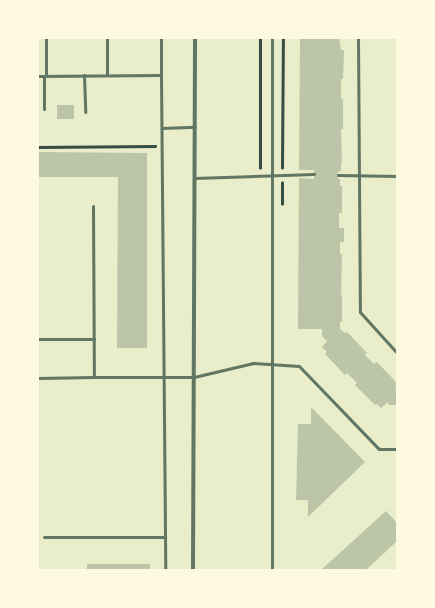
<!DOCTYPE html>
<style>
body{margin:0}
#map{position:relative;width:435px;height:608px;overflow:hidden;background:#e9edc9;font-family:"IBM Plex Serif",serif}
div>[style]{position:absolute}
.building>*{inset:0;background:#bcc5a7;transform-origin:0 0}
.path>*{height:2.5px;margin:-1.25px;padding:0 1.25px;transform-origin:1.25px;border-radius:1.25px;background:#344e41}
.service>*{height:3px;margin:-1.5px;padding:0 1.5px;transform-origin:1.5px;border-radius:1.5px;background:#617663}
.minor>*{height:4px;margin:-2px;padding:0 2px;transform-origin:2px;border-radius:2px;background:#617663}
span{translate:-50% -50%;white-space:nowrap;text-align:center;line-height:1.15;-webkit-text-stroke:3.5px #fefae0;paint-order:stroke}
.frame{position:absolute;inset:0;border:39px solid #fefae0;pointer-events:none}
</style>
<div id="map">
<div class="building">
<div style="clip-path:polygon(300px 38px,339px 38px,341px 50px,344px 50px,343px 79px,341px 79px,341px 99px,343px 99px,343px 129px,341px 129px,342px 163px,341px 163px,341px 171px,338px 171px,338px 179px,340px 179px,340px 186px,342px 186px,342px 213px,339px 213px,339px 228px,344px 228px,344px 242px,340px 242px,340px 254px,342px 254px,341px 295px,342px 295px,342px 322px,340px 322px,340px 329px,345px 333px,347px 332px,367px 353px,365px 355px,374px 364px,377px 362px,397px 383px,395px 385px,397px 387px,397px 405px,389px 405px,388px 402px,381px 408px,377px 404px,375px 405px,355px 385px,357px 383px,347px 373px,345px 375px,325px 354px,327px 352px,322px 347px,327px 341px,322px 336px,322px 329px,298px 329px,299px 178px,314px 179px,314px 170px,299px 170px)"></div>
<div style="left:57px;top:105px;width:17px;height:14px"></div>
<div style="clip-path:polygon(38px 152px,147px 153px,147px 348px,117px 348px,118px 177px,38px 177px)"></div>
<div style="clip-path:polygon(311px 407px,365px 462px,308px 517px,308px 500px,296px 500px,298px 424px,311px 424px)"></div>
<div style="clip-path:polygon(386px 511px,397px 523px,397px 541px,366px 570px,321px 570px)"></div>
<div style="left:87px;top:564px;width:63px;height:6px"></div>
</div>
<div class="path">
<div style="left:38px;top:147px;width:117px;rotate:-0.5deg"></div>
<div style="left:260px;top:168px;width:130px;rotate:-90deg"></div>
<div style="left:282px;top:168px;width:130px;rotate:-89.6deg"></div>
<div style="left:282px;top:204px;width:21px;rotate:-90deg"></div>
</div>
<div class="service">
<div style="left:46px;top:38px;width:37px;rotate:90deg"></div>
<div style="left:107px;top:38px;width:37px;rotate:90deg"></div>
<div style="left:272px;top:38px;width:532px;rotate:90deg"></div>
<div style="left:358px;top:38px;width:274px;rotate:89.6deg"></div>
<div style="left:360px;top:312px;width:55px;rotate:47.9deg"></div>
<div style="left:84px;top:75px;width:37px;rotate:88deg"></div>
<div style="left:161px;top:75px;width:495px;rotate:89.5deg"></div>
<div style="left:38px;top:76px;width:123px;rotate:-0.5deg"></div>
<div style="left:161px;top:75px;width:37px;rotate:-90deg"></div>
<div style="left:44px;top:76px;width:33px;rotate:90deg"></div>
<div style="left:162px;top:128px;width:33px;rotate:-2deg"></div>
<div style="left:338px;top:175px;width:59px;rotate:1deg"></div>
<div style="left:194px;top:178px;width:120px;rotate:-1.9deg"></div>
<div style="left:93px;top:206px;width:171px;rotate:89.7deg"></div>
<div style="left:94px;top:377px;width:100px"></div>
<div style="left:194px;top:377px;width:61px;rotate:-13.3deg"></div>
<div style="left:253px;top:363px;width:46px;rotate:3.7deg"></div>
<div style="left:299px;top:366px;width:115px;rotate:46.1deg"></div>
<div style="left:379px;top:449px;width:18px"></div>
<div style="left:38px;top:339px;width:56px"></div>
<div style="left:38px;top:378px;width:56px;rotate:-1deg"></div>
<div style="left:44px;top:537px;width:121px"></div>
</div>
<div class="minor">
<div style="left:193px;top:570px;width:532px;rotate:-89.78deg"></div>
</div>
<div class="frame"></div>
</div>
